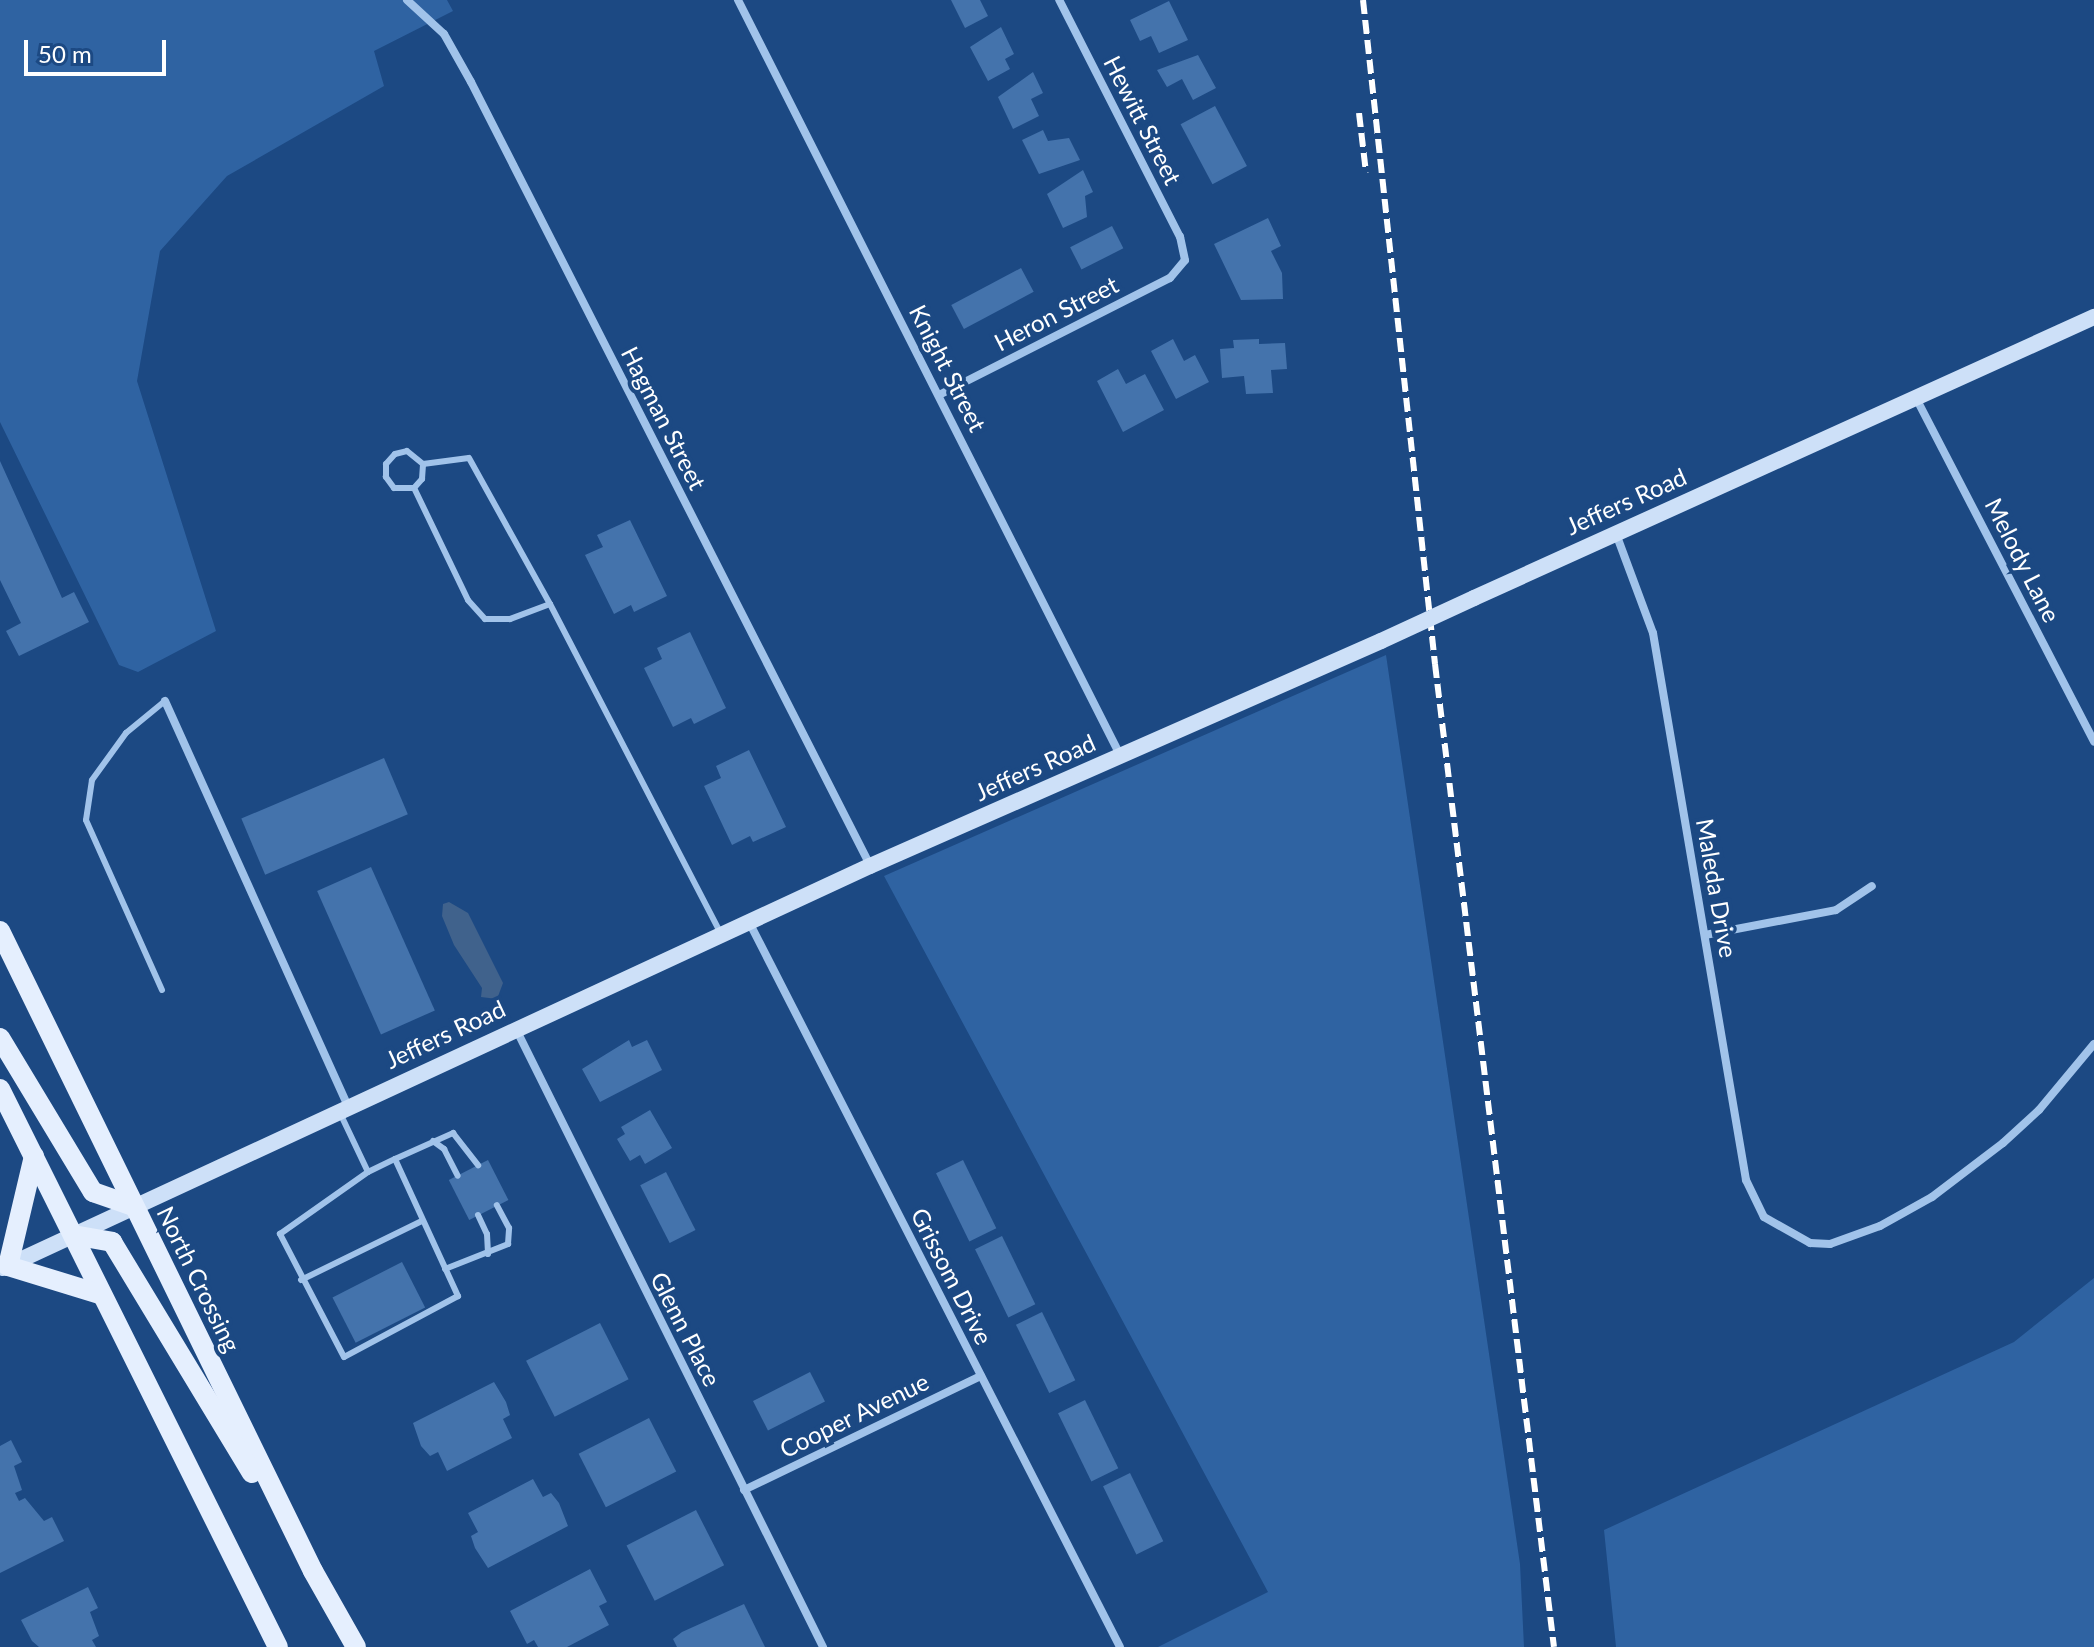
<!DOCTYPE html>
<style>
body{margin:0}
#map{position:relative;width:2094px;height:1647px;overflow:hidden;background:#1c4983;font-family:Lato,sans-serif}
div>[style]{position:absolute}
.green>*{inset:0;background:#2f63a2}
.water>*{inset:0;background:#40628c}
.building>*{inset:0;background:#4473ac;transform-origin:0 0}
.service>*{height:6px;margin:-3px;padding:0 3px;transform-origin:3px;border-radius:3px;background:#a1c3ea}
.minor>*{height:8px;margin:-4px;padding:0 4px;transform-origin:4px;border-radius:4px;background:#a1c3ea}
.secondary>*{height:16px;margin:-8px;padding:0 8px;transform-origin:8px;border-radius:8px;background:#cde0f8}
.primary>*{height:20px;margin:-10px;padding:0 10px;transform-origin:10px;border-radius:10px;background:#e5effe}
.rail>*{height:6px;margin-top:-3px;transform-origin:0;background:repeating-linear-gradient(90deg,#fff 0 14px,transparent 0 20px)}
.secondary-bridge>*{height:16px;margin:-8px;padding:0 8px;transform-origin:8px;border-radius:8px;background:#cde0f8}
span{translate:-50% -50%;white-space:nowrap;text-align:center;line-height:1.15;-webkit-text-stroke:8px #1c4983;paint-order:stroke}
.street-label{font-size:24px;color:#fff}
.scale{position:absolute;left:24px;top:40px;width:142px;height:36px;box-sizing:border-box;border:4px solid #fff;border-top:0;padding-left:10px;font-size:24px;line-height:28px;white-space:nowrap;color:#fff;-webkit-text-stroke:6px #1c4983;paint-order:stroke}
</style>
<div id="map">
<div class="green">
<div style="clip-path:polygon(0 0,447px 0,453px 11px,374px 51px,384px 86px,227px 176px,160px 251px,137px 381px,216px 631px,138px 672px,119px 665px,0 422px)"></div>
<div style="clip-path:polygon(1386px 655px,1520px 1564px,1524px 1647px,1158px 1647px,1268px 1592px,884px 876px)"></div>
<div style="clip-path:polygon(2094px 1278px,2094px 1647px,1616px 1647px,1604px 1530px,2014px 1342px)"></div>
</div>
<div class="water">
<div style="clip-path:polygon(449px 902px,468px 913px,503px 983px,497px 999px,481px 997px,482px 988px,454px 945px,442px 916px,443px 904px)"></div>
</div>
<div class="building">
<div style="clip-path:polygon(951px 0,980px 0,988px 16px,965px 28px)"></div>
<div style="clip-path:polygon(1169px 1px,1188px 40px,1159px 53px,1151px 36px,1140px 41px,1130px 20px)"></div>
<div style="clip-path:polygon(1001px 27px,1014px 54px,1005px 59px,1010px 69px,988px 81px,970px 47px)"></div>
<div style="clip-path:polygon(1198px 55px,1216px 88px,1193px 100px,1182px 79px,1167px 87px,1157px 70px)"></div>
<div style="clip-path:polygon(1033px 72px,1043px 93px,1031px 99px,1039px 116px,1013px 129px,998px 97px)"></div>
<div style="left:1215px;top:106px;width:68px;height:39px;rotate:62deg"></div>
<div style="clip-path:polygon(1043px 130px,1048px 141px,1069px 138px,1080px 160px,1039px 174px,1022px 140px)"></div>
<div style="clip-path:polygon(1083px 170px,1093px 192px,1085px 196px,1087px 217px,1063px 228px,1047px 194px)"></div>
<div style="clip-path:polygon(1268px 218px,1281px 246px,1271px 251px,1282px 273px,1283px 299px,1241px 300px,1214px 244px)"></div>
<div style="left:1112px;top:226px;width:25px;height:47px;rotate:63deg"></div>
<div style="left:1021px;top:268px;width:27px;height:79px;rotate:62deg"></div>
<div style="clip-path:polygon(1173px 339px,1184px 361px,1195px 355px,1209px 382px,1176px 399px,1151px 351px)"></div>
<div style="clip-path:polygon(1259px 339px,1259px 344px,1285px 343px,1287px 369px,1271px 370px,1273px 393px,1246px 394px,1244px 376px,1222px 378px,1220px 349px,1234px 348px,1233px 340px)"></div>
<div style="clip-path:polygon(1118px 369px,1126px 384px,1145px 374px,1164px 410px,1123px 432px,1097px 381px)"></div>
<div style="clip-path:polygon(0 461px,62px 598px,74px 592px,89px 622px,19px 656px,6px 631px,21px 623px,0 580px)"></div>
<div style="clip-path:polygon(630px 520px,667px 596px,634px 612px,631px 605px,614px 614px,585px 555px,603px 547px,597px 535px)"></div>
<div style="clip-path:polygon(690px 632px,726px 708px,694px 724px,691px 718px,673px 727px,644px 668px,662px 659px,657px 648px)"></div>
<div style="clip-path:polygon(749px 750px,786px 827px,753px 842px,750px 836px,732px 845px,704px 786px,721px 778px,716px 766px)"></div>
<div style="left:384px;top:758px;width:61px;height:155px;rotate:67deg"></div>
<div style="left:371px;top:867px;width:157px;height:59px;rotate:66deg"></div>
<div style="clip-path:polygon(629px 1040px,632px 1047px,647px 1040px,662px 1070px,600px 1102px,582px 1069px)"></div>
<div style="clip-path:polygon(650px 1110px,672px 1148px,645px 1164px,640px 1155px,630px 1161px,617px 1139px,625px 1134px,621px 1127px)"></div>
<div style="left:488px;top:1160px;width:45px;height:44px;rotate:63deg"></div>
<div style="left:963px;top:1160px;width:76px;height:30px;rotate:64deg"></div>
<div style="left:666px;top:1172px;width:65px;height:29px;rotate:63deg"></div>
<div style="left:1002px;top:1236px;width:76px;height:30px;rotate:64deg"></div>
<div style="left:402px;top:1262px;width:51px;height:78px;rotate:63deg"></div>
<div style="left:1042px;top:1312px;width:76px;height:29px;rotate:64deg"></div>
<div style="left:600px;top:1323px;width:63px;height:83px;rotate:63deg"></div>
<div style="left:810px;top:1372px;width:33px;height:64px;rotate:63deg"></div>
<div style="clip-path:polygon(494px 1382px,506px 1402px,510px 1415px,503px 1419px,512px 1438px,447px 1471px,438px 1452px,430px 1456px,421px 1446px,413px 1423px)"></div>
<div style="left:1085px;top:1400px;width:76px;height:30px;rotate:64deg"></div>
<div style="left:649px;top:1418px;width:60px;height:79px;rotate:63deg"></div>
<div style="clip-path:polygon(11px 1440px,22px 1462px,14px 1466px,22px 1490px,15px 1493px,19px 1501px,25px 1498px,44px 1521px,52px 1517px,64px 1541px,0 1573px,0 1446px)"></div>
<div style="left:1130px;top:1473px;width:76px;height:30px;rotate:64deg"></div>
<div style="clip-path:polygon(533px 1479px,543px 1497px,551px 1493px,559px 1503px,568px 1526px,488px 1568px,475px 1548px,471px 1536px,478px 1532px,468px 1513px)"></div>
<div style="left:696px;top:1510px;width:62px;height:78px;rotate:63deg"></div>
<div style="clip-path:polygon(590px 1569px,607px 1602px,599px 1606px,609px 1625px,567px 1647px,538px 1647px,534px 1640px,527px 1644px,510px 1611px)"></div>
<div style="clip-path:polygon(88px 1587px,98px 1608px,90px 1612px,99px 1636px,92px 1640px,96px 1647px,39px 1647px,32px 1641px,21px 1620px)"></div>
<div style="clip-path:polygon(744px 1604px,765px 1647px,677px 1647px,673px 1639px,682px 1632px)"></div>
</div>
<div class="service">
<div style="left:414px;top:488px;width:20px;rotate:180deg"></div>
<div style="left:394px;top:488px;width:14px;rotate:-126deg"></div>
<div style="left:386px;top:477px;width:13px;rotate:-90deg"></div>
<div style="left:386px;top:464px;width:13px;rotate:-48deg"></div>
<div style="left:395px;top:454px;width:12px;rotate:-14deg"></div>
<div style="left:407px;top:451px;width:21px;rotate:39deg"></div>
<div style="left:550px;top:604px;width:43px;rotate:159.4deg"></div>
<div style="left:510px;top:619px;width:25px;rotate:180deg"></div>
<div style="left:485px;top:619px;width:25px;rotate:-132deg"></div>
<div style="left:468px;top:600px;width:124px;rotate:-115.7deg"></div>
<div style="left:414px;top:488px;width:12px;rotate:-48deg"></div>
<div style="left:422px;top:479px;width:15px;rotate:-86deg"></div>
<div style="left:423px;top:464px;width:46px;rotate:-7.4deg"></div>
<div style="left:469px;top:458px;width:167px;rotate:61deg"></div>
<div style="left:550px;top:604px;width:369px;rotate:62.6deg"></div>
<div style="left:162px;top:990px;width:186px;rotate:-114.1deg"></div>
<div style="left:86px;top:820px;width:40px;rotate:-81.5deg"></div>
<div style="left:92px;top:780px;width:58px;rotate:-54.1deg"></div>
<div style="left:126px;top:733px;width:50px;rotate:-39.4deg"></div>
<div style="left:340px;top:1113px;width:65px;rotate:64.6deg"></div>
<div style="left:433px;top:1141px;width:14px;rotate:36deg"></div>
<div style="left:444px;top:1149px;width:30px;rotate:63deg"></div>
<div style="left:395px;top:1159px;width:151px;rotate:65.3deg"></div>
<div style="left:458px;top:1296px;width:129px;rotate:151.8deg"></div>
<div style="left:344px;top:1357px;width:139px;rotate:-117.5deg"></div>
<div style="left:280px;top:1234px;width:108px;rotate:-35.2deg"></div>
<div style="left:368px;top:1172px;width:30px;rotate:-26deg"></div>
<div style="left:395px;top:1159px;width:64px;rotate:-24.1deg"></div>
<div style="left:453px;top:1133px;width:41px;rotate:52deg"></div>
<div style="left:478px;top:1215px;width:21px;rotate:65deg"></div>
<div style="left:487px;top:1234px;width:20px;rotate:87deg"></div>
<div style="left:445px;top:1269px;width:68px;rotate:-21.6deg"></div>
<div style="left:508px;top:1244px;width:16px;rotate:-86deg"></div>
<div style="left:509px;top:1228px;width:26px;rotate:-118deg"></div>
<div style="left:301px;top:1280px;width:135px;rotate:-26deg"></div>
</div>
<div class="minor">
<div style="left:407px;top:0;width:50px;rotate:42.6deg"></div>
<div style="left:444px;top:34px;width:55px;rotate:60.6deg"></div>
<div style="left:471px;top:82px;width:879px;rotate:63deg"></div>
<div style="left:738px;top:0;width:846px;rotate:63.16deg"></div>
<div style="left:939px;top:395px;width:259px;rotate:-26.9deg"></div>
<div style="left:1170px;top:278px;width:23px;rotate:-50deg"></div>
<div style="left:1185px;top:260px;width:24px;rotate:-102deg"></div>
<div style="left:1180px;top:237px;width:266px;rotate:-117deg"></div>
<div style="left:1916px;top:398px;width:387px;rotate:62.6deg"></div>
<div style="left:1615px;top:531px;width:109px;rotate:69.6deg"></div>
<div style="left:1653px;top:633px;width:555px;rotate:80.35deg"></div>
<div style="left:1746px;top:1180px;width:41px;rotate:64.1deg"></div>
<div style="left:1764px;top:1217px;width:53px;rotate:29.5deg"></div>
<div style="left:1810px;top:1243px;width:20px;rotate:3deg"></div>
<div style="left:1830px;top:1244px;width:53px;rotate:-19.8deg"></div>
<div style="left:1880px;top:1226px;width:60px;rotate:-29.1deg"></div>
<div style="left:1932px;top:1197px;width:89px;rotate:-37.3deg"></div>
<div style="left:2003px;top:1143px;width:49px;rotate:-42.5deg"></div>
<div style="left:2039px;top:1110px;width:86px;rotate:-50.2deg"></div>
<div style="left:165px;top:701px;width:444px;rotate:65.7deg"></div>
<div style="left:749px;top:922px;width:814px;rotate:62.9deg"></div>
<div style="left:1705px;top:935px;width:133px;rotate:-10.8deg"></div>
<div style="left:1836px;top:910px;width:43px;rotate:-33.7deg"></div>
<div style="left:516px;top:1029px;width:690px;rotate:63.58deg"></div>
<div style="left:744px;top:1490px;width:263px;rotate:-25.7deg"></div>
</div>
<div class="secondary">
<div style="left:1474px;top:598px;width:681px;rotate:-24.38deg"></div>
<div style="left:3px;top:1268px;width:956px;rotate:-24.88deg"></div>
<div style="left:870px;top:866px;width:558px;rotate:-23.76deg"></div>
</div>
<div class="primary">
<div style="left:0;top:931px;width:712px;rotate:63.94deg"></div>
<div style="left:313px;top:1571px;width:87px;rotate:60.5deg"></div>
<div style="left:0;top:1038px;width:180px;rotate:58.9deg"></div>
<div style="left:93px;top:1192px;width:42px;rotate:19.3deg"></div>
<div style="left:0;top:1089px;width:623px;rotate:63.52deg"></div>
<div style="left:34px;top:1156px;width:113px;rotate:103.3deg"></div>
<div style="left:8px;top:1266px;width:98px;rotate:17.1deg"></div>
<div style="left:73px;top:1235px;width:40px;rotate:10deg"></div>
<div style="left:112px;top:1242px;width:270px;rotate:58.8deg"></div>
</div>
<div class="rail">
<div style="left:1363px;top:0;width:668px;rotate:83.81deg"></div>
<div style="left:1435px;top:664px;width:990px;rotate:83.1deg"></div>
<div style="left:1359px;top:113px;width:60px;rotate:83.3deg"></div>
</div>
<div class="secondary-bridge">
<div style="left:1381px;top:641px;width:102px;rotate:-24.8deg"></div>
</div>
<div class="street-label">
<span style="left:1143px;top:120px;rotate:63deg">Hewitt Street</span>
<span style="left:1056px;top:313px;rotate:-27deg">Heron Street</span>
<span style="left:948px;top:368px;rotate:63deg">Knight Street</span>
<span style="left:664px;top:418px;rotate:63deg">Hagman Street</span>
<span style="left:1626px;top:501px;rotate:-24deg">Jeffers Road</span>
<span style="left:2023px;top:560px;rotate:63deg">Melody Lane</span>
<span style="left:1035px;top:767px;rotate:-24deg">Jeffers Road</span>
<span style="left:1717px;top:888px;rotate:80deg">Maleda Drive</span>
<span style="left:445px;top:1034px;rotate:-25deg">Jeffers Road</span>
<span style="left:952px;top:1276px;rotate:63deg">Grissom Drive</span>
<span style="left:199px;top:1279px;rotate:64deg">North Crossing</span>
<span style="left:686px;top:1329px;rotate:63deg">Glenn Place</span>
<span style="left:854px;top:1415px;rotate:-26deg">Cooper Avenue</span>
</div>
<div class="scale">50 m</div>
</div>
